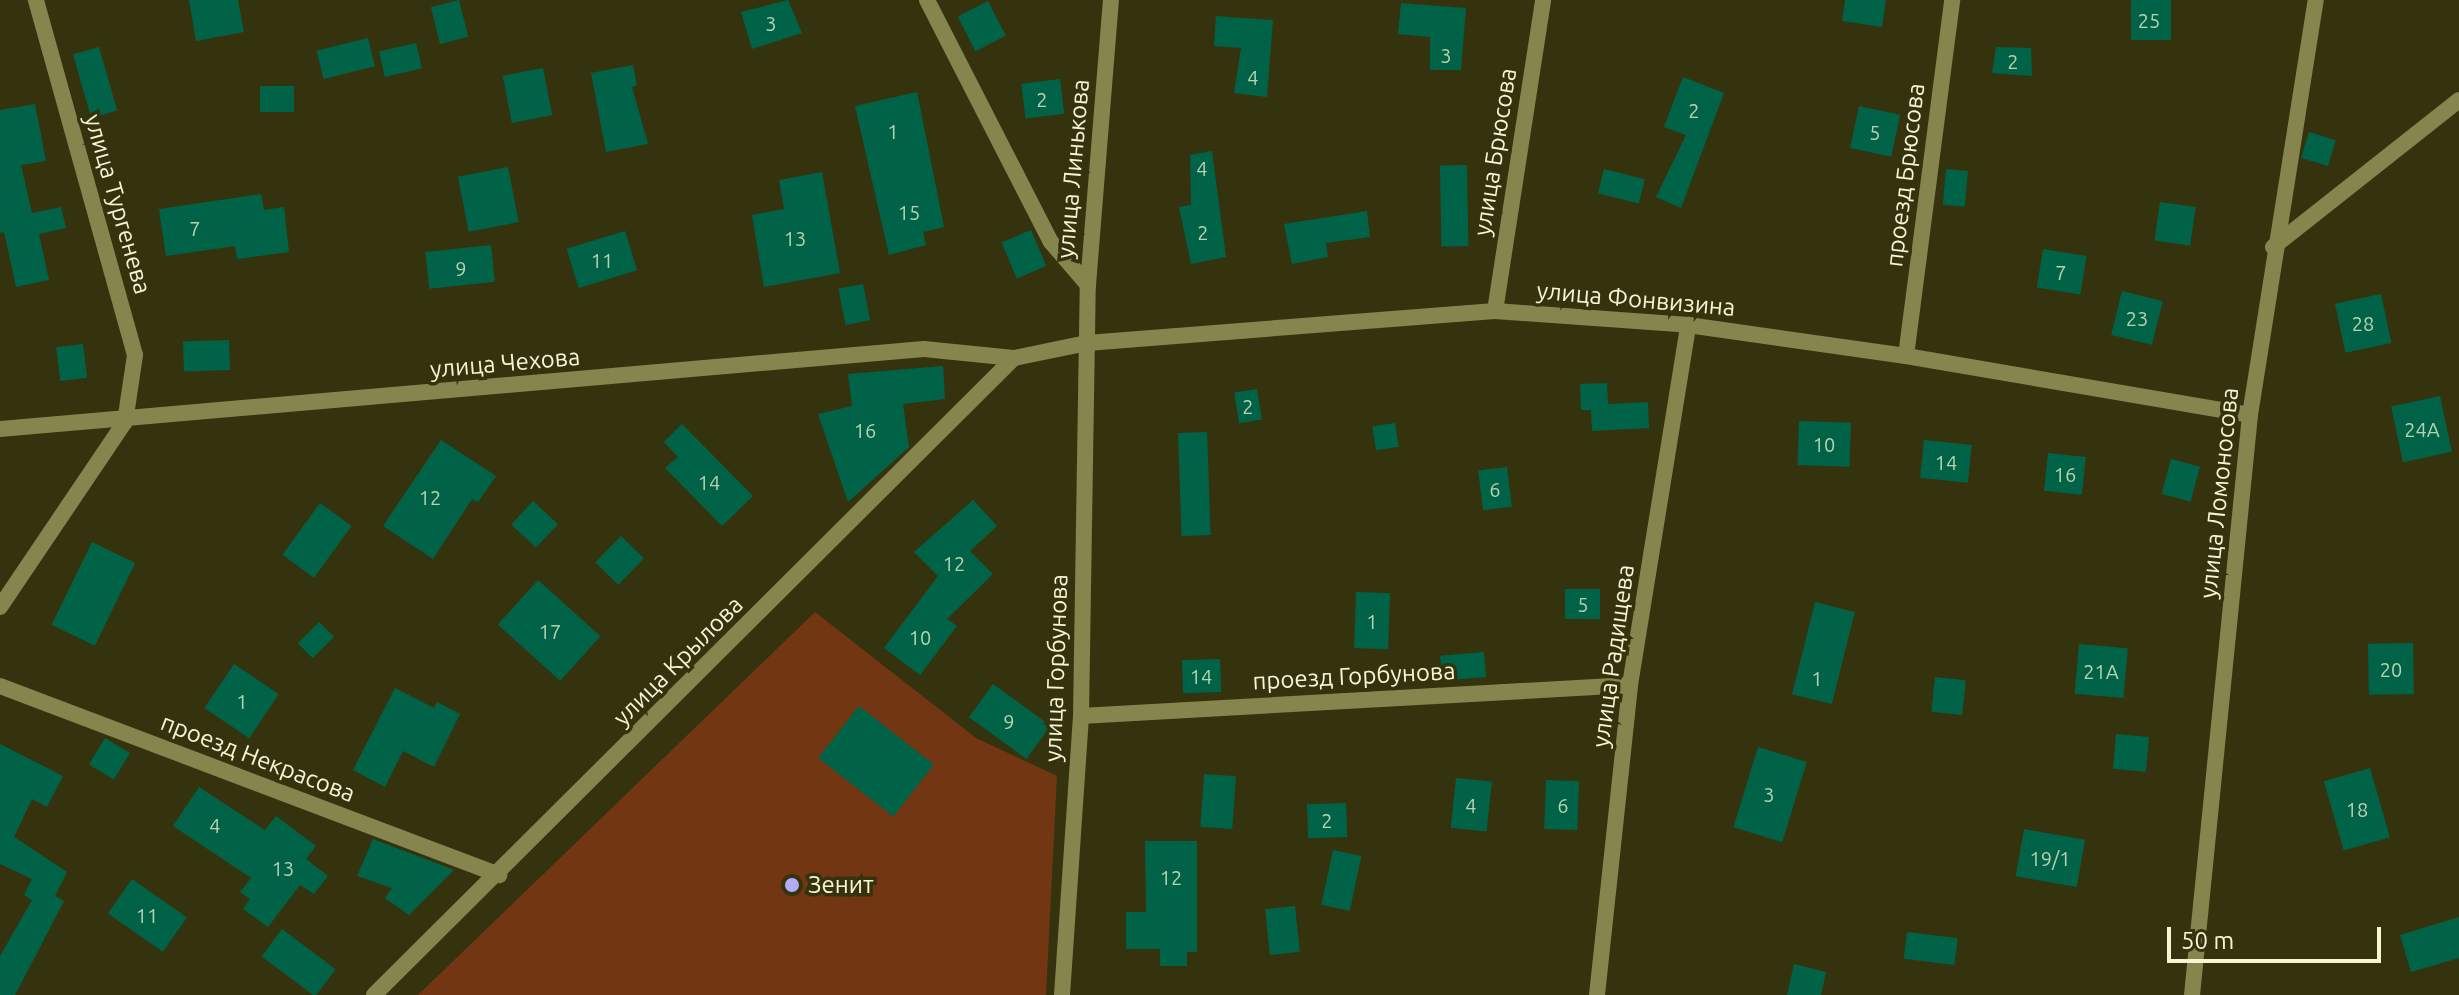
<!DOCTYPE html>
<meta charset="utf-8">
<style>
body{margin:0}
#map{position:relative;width:2459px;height:995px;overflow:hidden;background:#35330e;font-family:Ubuntu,sans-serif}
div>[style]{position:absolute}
.green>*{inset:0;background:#733613}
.building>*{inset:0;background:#006348;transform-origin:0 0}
.minor>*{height:16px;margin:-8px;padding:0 8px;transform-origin:8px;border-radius:8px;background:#87854e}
.tertiary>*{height:16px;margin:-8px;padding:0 8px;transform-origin:8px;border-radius:8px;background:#87854e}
.dots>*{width:22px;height:22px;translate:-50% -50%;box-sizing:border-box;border:4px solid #35330e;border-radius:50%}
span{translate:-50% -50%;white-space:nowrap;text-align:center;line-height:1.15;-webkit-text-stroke:7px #35330e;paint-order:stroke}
.number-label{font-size:20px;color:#b8d1b0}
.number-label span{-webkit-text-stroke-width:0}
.street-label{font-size:24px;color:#f6f6d3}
.poi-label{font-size:24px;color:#f6f6d3}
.left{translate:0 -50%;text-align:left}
.scale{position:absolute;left:2167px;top:927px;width:214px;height:36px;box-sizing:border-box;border:4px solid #f6f6d3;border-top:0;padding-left:10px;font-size:24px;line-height:28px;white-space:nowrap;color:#f6f6d3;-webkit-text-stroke:6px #35330e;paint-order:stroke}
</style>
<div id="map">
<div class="green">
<div style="clip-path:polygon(815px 612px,976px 738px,1057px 776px,1046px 995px,418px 995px)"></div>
</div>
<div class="building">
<div style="clip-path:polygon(189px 0,238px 0,244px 32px,196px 41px)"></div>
<div style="left:459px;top:0;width:38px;height:29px;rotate:76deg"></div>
<div style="clip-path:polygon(788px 0,802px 33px,752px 49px,741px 12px)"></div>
<div style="clip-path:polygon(1845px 0,1886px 0,1882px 27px,1842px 21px)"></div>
<div style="left:2131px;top:0;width:40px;height:40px"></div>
<div style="left:988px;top:1px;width:39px;height:34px;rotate:63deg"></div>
<div style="clip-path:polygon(1401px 3px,1466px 8px,1461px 70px,1430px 70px,1430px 37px,1398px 34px)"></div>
<div style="clip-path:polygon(1216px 16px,1273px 20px,1267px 97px,1234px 93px,1241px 48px,1214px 46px)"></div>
<div style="left:368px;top:38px;width:29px;height:53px;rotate:76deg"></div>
<div style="left:416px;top:43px;width:26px;height:38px;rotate:77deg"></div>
<div style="left:99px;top:47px;width:66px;height:27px;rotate:74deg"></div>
<div style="clip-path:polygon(1996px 47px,2031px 48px,2032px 76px,1992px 73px)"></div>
<div style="clip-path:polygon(633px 65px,637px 85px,632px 87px,648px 144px,606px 152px,591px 73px)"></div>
<div style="left:543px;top:68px;width:48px;height:41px;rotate:79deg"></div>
<div style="clip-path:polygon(1683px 77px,1724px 93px,1681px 208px,1656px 197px,1686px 135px,1664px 127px)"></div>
<div style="left:1060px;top:79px;width:35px;height:39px;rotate:83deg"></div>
<div style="left:260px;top:86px;width:34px;height:26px"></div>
<div style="clip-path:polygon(917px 92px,944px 227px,923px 232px,926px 245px,889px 255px,855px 106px)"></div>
<div style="clip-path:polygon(35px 104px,46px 161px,21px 165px,32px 213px,61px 207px,66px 228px,39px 234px,49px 280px,16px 287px,4px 232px,0 233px,0 110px)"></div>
<div style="left:1859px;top:106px;width:42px;height:43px;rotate:12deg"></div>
<div style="left:2309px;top:132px;width:28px;height:27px;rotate:17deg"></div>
<div style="clip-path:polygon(1212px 151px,1226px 257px,1191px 264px,1179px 207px,1191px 205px,1190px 155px)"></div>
<div style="left:1467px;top:165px;width:81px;height:27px;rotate:89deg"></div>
<div style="left:508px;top:167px;width:56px;height:51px;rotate:79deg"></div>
<div style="left:1604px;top:169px;width:42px;height:25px;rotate:14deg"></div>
<div style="left:1946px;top:169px;width:22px;height:36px;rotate:5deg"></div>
<div style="clip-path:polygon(822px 172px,840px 273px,764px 287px,752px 215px,784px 209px,779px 180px)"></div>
<div style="clip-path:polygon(261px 194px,264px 210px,284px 207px,289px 252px,237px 259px,235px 246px,166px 256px,159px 209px)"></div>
<div style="left:2160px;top:202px;width:36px;height:39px;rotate:8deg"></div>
<div style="clip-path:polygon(1367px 211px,1370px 237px,1326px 243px,1328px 257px,1292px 264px,1284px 224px)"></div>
<div style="left:1031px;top:230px;width:39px;height:32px;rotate:67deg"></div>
<div style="left:625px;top:231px;width:41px;height:61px;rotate:73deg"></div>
<div style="left:491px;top:245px;width:37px;height:66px;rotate:84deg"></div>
<div style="left:2043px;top:249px;width:44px;height:39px;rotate:9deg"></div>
<div style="left:863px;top:284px;width:37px;height:25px;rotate:79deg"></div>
<div style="left:2122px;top:291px;width:42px;height:45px;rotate:14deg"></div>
<div style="left:2381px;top:294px;width:50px;height:47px;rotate:78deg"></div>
<div style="left:229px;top:340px;width:30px;height:46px;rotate:88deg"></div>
<div style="left:83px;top:344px;width:34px;height:27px;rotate:83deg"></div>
<div style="clip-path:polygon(943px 366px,945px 399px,903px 404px,909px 447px,848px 502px,818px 414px,852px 406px,848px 374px)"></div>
<div style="clip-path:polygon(1607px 383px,1608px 404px,1648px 402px,1649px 428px,1592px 431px,1591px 410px,1581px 410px,1580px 384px)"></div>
<div style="left:1257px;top:389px;width:31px;height:23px;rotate:81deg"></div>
<div style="left:2440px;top:396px;width:57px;height:50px;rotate:78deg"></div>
<div style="left:1799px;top:421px;width:52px;height:44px;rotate:2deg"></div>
<div style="left:1395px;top:423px;width:24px;height:23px;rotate:81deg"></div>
<div style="clip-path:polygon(682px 424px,753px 496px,722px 526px,665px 468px,678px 457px,664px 442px)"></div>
<div style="left:1207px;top:432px;width:103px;height:29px;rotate:88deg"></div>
<div style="clip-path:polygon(441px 440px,496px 476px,478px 502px,472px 499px,433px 559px,383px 526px)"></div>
<div style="left:1924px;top:440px;width:48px;height:38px;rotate:6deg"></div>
<div style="left:2048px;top:453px;width:38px;height:38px;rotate:6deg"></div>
<div style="left:2171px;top:459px;width:30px;height:36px;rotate:15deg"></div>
<div style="left:1507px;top:467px;width:40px;height:29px;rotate:83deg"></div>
<div style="clip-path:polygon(973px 500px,997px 526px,970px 551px,993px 574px,947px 619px,957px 626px,920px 675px,884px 648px,938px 576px,914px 552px)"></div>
<div style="left:533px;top:501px;width:34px;height:32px;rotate:43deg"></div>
<div style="left:320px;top:503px;width:39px;height:64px;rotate:36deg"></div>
<div style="left:621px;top:536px;width:32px;height:37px;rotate:44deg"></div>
<div style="left:92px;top:542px;width:48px;height:92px;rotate:26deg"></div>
<div style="left:538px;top:580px;width:84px;height:60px;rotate:42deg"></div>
<div style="left:1565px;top:589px;width:35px;height:30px"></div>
<div style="left:1356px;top:592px;width:34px;height:56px;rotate:2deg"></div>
<div style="left:1815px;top:602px;width:41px;height:95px;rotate:14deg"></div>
<div style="left:319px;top:622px;width:21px;height:30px;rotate:45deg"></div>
<div style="left:2413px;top:643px;width:51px;height:45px;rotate:89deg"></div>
<div style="left:2079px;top:644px;width:49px;height:50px;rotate:5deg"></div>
<div style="left:1484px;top:652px;width:25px;height:44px;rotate:85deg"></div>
<div style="left:1220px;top:659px;width:33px;height:38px;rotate:88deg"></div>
<div style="left:234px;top:664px;width:54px;height:53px;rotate:34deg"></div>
<div style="left:1935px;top:677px;width:31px;height:35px;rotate:6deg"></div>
<div style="left:993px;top:684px;width:71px;height:41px;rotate:36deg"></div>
<div style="clip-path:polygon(395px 688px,434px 708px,437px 702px,460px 714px,434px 767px,403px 751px,385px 787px,353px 770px)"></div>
<div style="left:859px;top:706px;width:95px;height:66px;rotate:38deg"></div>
<div style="left:2116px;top:734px;width:33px;height:35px;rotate:5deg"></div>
<div style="left:105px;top:738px;width:29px;height:31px;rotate:31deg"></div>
<div style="clip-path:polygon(0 744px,63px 776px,47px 807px,32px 799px,14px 837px,67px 872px,55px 896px,64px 901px,15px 995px,0 995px,0 956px,32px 900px,24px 895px,32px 879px,0 864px)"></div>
<div style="left:1758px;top:747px;width:51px;height:84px;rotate:17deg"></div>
<div style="left:2370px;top:768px;width:72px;height:48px;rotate:74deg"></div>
<div style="left:1204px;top:774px;width:32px;height:53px;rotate:4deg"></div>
<div style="left:1456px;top:778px;width:36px;height:50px;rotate:6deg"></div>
<div style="left:1546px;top:780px;width:33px;height:49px;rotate:2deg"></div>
<div style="clip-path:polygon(199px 787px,265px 830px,276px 816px,316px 846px,306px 859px,328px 876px,314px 894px,300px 885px,268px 927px,243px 909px,250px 899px,240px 892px,251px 878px,173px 826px)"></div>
<div style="left:1346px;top:803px;width:34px;height:39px;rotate:88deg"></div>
<div style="left:2024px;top:829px;width:62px;height:48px;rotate:10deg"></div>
<div style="clip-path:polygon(373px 839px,454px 870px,409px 915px,385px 898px,392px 888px,357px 876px)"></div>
<div style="clip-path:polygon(1145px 841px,1197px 841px,1197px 952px,1187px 952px,1187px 966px,1160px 966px,1160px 949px,1126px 949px,1126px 912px,1146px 912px)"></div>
<div style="left:1333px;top:850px;width:29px;height:56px;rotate:12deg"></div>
<div style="left:132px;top:879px;width:67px;height:42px;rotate:35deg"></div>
<div style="left:1295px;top:906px;width:46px;height:30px;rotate:84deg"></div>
<div style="clip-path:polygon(2459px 917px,2459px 958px,2411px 972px,2400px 935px)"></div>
<div style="left:282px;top:929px;width:67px;height:34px;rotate:37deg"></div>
<div style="left:1907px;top:932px;width:51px;height:27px;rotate:7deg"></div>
<div style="clip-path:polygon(1794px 964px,1826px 972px,1821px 995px,1787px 995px)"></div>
</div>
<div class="minor">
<div style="left:927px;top:0;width:272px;rotate:62.9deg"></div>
<div style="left:1051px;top:242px;width:57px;rotate:49.3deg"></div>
<div style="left:2273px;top:247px;width:237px;rotate:-38.3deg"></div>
<div style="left:1495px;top:311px;width:315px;rotate:-81.2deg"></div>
<div style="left:1906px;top:356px;width:359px;rotate:-82.6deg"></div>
<div style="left:0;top:429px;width:927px;rotate:-4.95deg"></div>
<div style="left:924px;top:349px;width:90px;rotate:5.7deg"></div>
<div style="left:1014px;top:358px;width:75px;rotate:-11.6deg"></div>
<div style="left:1087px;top:343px;width:409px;rotate:-4.5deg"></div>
<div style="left:1495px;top:311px;width:194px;rotate:4.1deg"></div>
<div style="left:1688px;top:325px;width:220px;rotate:8.1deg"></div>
<div style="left:1906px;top:356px;width:349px;rotate:9.7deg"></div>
<div style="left:0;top:607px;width:223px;rotate:-56deg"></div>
<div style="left:125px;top:422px;width:68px;rotate:-81.5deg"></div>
<div style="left:135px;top:355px;width:369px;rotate:-105.6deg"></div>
<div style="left:0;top:686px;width:534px;rotate:20.74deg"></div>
<div style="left:1081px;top:716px;width:550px;rotate:-3.23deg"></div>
<div style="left:374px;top:995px;width:903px;rotate:-44.87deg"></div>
<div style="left:1062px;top:995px;width:280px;rotate:-86.1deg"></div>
<div style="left:1081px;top:716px;width:431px;rotate:-89.1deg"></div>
<div style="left:1088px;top:285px;width:286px;rotate:-85.4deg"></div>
<div style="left:1597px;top:995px;width:312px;rotate:-83.9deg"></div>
<div style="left:1630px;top:685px;width:365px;rotate:-80.8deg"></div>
</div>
<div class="tertiary">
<div style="left:2192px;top:995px;width:583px;rotate:-84.29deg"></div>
<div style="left:2250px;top:415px;width:420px;rotate:-81deg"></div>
</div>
<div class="dots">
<div style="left:792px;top:885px;background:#b2adf9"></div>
</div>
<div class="number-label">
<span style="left:2149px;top:20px">25</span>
<span style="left:771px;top:23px">3</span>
<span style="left:1446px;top:55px">3</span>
<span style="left:2013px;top:61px">2</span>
<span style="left:1253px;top:77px">4</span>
<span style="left:1042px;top:99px">2</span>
<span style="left:1694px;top:110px">2</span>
<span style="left:893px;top:131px">1</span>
<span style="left:1875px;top:132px">5</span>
<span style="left:1202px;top:168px">4</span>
<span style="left:909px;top:212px">15</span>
<span style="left:195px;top:228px">7</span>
<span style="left:1203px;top:232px">2</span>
<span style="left:795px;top:238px">13</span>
<span style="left:602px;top:260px">11</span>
<span style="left:461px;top:268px">9</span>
<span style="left:2061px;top:272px">7</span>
<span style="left:2137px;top:318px">23</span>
<span style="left:2363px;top:323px">28</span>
<span style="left:1248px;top:406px">2</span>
<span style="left:2422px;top:429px">24А</span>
<span style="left:865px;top:430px">16</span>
<span style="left:1824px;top:444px">10</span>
<span style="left:1946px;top:462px">14</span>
<span style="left:2065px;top:474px">16</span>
<span style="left:709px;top:482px">14</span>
<span style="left:1495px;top:489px">6</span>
<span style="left:430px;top:497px">12</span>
<span style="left:954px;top:563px">12</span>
<span style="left:1583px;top:604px">5</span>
<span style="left:1372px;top:621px">1</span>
<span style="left:550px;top:631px">17</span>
<span style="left:920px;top:637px">10</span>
<span style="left:2391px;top:669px">20</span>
<span style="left:2101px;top:671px">21А</span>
<span style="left:1201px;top:676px">14</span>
<span style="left:1817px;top:678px">1</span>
<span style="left:242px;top:701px">1</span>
<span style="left:1009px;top:721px">9</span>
<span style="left:1769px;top:794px">3</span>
<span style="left:1471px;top:805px">4</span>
<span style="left:1563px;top:805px">6</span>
<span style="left:2357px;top:809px">18</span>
<span style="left:1327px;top:820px">2</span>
<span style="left:215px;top:825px">4</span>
<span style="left:2050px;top:858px">19/1</span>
<span style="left:283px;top:868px">13</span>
<span style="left:1171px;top:877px">12</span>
<span style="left:147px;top:915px">11</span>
</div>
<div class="street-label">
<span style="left:1495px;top:152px;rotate:-81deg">улица Брюсова</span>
<span style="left:1073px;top:169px;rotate:-85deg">улица Линькова</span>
<span style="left:1905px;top:175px;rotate:-83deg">проезд Брюсова</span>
<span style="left:118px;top:204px;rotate:74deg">улица Тургенева</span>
<span style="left:1636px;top:299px;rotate:5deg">улица Фонвизина</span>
<span style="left:505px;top:363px;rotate:-5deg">улица Чехова</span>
<span style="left:2219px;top:493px;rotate:-84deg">улица Ломоносова</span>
<span style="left:1613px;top:656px;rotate:-82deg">улица Радищева</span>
<span style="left:678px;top:661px;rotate:-45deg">улица Крылова</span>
<span style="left:1056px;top:668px;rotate:-88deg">улица Горбунова</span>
<span style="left:1354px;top:676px;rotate:-3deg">проезд Горбунова</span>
<span style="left:258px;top:758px;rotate:21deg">проезд Некрасова</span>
</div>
<div class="poi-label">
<span class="left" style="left:808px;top:885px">Зенит</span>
</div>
<div class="scale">50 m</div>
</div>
